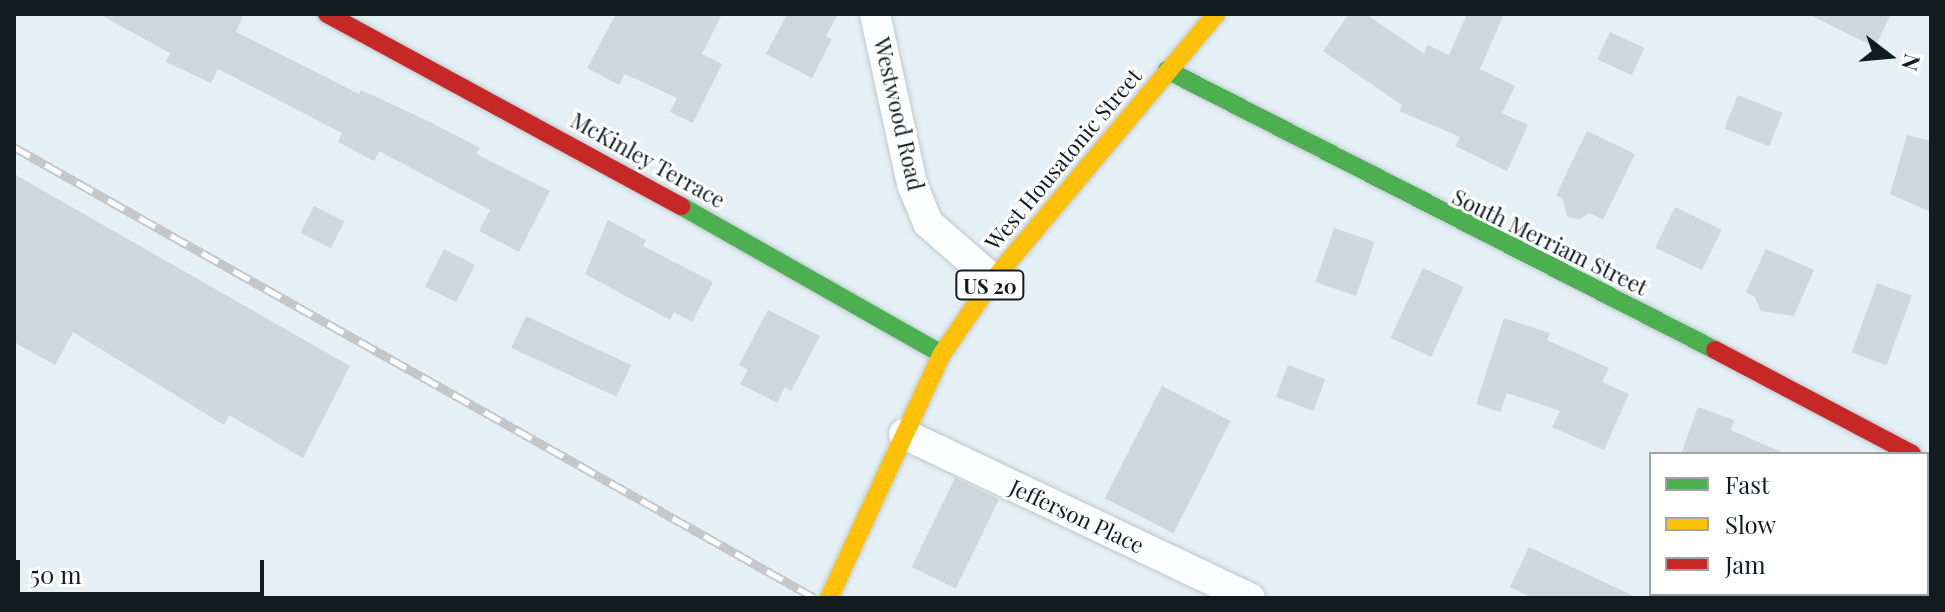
<!DOCTYPE html>
<style>
body{margin:0}
#map{position:relative;width:1945px;height:612px;overflow:hidden;background:#e4f0f6;font-family:"Playfair Display",serif}
div>[style]{position:absolute}
.building>*{inset:0;background:#cdd7dd;transform-origin:0 0}
.roads{filter:drop-shadow(0 0 2px #bdc7cc) drop-shadow(0 0 2px #bdc7cc)}
.street>*{height:30px;margin:-15px;padding:0 15px;transform-origin:15px;border-radius:15px;background:#fbfdfe}
.fast>*{height:18px;margin:-9px;padding:0 9px;transform-origin:9px;border-radius:9px;background:#4caf50}
.slow>*{height:18px;margin:-9px;padding:0 9px;transform-origin:9px;border-radius:9px;background:#ffc107}
.jam>*{height:18px;margin:-9px;padding:0 9px;transform-origin:9px;border-radius:9px;background:#c62828}
.rail>*{height:9px;margin-top:-4.5px;transform-origin:0;background:repeating-linear-gradient(90deg,#fff 0 18px,#c5c7c9 0 36px);box-sizing:border-box;border-block:2px solid #c5c7c9}
span{translate:-50% -50%;white-space:nowrap;text-align:center;line-height:1.15;-webkit-text-stroke:6px #fff;paint-order:stroke}
.shield-label span{padding:2px 6px;background:#fff;border:2px solid;border-radius:6px;-webkit-text-stroke-width:0}
.shield-label{font-size:20px;color:#121c20;font-weight:700}
.street-label{font-size:22px;color:#121c20}
.frame{position:absolute;inset:0;border:16px solid #121c20;pointer-events:none}
.legend{position:absolute;left:1649px;top:452px;width:280px;height:144px;box-sizing:border-box;background:#fff;border:2px solid #a0a4a6;margin:0;padding:10px 14px;list-style:none;font-size:24px;color:#121c20}
.legend li{display:flex;align-items:center;gap:16px;height:40px}
.legend b{width:40px;border:2px solid #a0a4a6}
.north{position:absolute;left:1849px;top:16px;width:80px;height:80px;-webkit-text-stroke:6px #fff;paint-order:stroke;rotate:106deg;font-size:22px;font-weight:700;line-height:32px;text-align:center;color:#121c20}
.north::after{content:'';display:block;margin:auto;width:28px;height:36px;background:#121c20;clip-path:polygon(50% 0,100% 100%,50% 72%,0 100%)}
.scale{position:absolute;left:16px;top:560px;width:248px;height:36px;box-sizing:border-box;border:4px solid #121c20;border-top:0;padding-left:10px;font-size:24px;line-height:28px;white-space:nowrap;color:#121c20;-webkit-text-stroke:6px #fff;paint-order:stroke}
</style>
<div id="map">
<div class="building">
<div style="clip-path:polygon(99px 14px,244px 14px,236px 32px,359px 94px,361px 90px,428px 121px,480px 148px,476px 154px,550px 191px,519px 252px,479px 231px,490px 210px,379px 151px,374px 161px,338px 142px,342px 133px,218px 69px,211px 83px,166px 62px,170px 53px)"></div>
<div style="clip-path:polygon(616px 14px,722px 14px,702px 54px,722px 64px,693px 123px,670px 112px,677px 98px,625px 74px,619px 85px,587px 68px)"></div>
<div style="clip-path:polygon(787px 14px,838px 14px,826px 36px,832px 39px,812px 78px,766px 54px)"></div>
<div style="clip-path:polygon(1349px 14px,1366px 14px,1424px 54px,1428px 45px,1449px 55px,1467px 14px,1504px 14px,1480px 69px,1515px 86px,1502px 113px,1528px 125px,1507px 171px,1455px 146px,1460px 137px,1399px 111px,1402px 105px,1323px 51px)"></div>
<div style="clip-path:polygon(1808px 14px,1891px 14px,1875px 47px)"></div>
<div style="left:1610px;top:32px;width:38px;height:30px;rotate:25deg"></div>
<div style="left:1738px;top:95px;width:48px;height:36px;rotate:22deg"></div>
<div style="clip-path:polygon(1587px 131px,1635px 154px,1603px 220px,1590px 213px,1580px 219px,1567px 217px,1563px 199px,1556px 195px)"></div>
<div style="clip-path:polygon(1907px 135px,1931px 141px,1931px 212px,1890px 194px)"></div>
<div style="clip-path:polygon(14px 174px,350px 366px,303px 458px,229px 415px,224px 425px,73px 332px,55px 365px,14px 342px)"></div>
<div style="left:314px;top:206px;width:34px;height:30px;rotate:27deg"></div>
<div style="left:1675px;top:207px;width:52px;height:45px;rotate:26deg"></div>
<div style="clip-path:polygon(608px 220px,646px 240px,643px 246px,713px 282px,692px 322px,674px 312px,670px 320px,585px 274px)"></div>
<div style="left:1334px;top:228px;width:43px;height:57px;rotate:19deg"></div>
<div style="left:444px;top:249px;width:35px;height:42px;rotate:27deg"></div>
<div style="clip-path:polygon(1766px 249px,1814px 270px,1794px 316px,1761px 311px,1755px 297px,1746px 292px)"></div>
<div style="left:1423px;top:268px;width:45px;height:77px;rotate:25deg"></div>
<div style="left:1877px;top:283px;width:37px;height:74px;rotate:20deg"></div>
<div style="clip-path:polygon(768px 310px,820px 336px,791px 391px,785px 387px,777px 403px,740px 384px,748px 370px,739px 365px)"></div>
<div style="left:526px;top:316px;width:116px;height:35px;rotate:25deg"></div>
<div style="clip-path:polygon(1504px 318px,1550px 333px,1547px 340px,1609px 368px,1602px 382px,1629px 394px,1604px 450px,1552px 427px,1560px 411px,1507px 393px,1500px 412px,1476px 404px)"></div>
<div style="left:1288px;top:365px;width:40px;height:34px;rotate:21deg"></div>
<div style="left:1162px;top:386px;width:77px;height:126px;rotate:27deg"></div>
<div style="clip-path:polygon(1698px 407px,1734px 420px,1731px 430px,1786px 454px,1681px 454px)"></div>
<div style="left:955px;top:478px;width:49px;height:99px;rotate:26deg"></div>
<div style="clip-path:polygon(1529px 547px,1638px 598px,1533px 598px,1510px 587px)"></div>
</div>
<div class="roads">
<div class="street">
<div style="left:875px;top:14px;width:174px;rotate:77.7deg"></div>
<div style="left:912px;top:184px;width:42px;rotate:67.7deg"></div>
<div style="left:928px;top:223px;width:86px;rotate:41.2deg"></div>
<div style="left:904px;top:434px;width:383px;rotate:25.4deg"></div>
</div>
<div class="fast">
<div style="left:1167px;top:70px;width:615px;rotate:27.06deg"></div>
<div style="left:681px;top:206px;width:300px;rotate:29.6deg"></div>
</div>
<div class="slow">
<div style="left:829px;top:598px;width:269px;rotate:-65.2deg"></div>
<div style="left:942px;top:354px;width:90px;rotate:-55.4deg"></div>
<div style="left:993px;top:280px;width:347px;rotate:-50deg"></div>
</div>
<div class="jam">
<div style="left:327px;top:14px;width:403px;rotate:28.5deg"></div>
<div style="left:1715px;top:350px;width:223px;rotate:27.8deg"></div>
</div>
</div>
<div class="rail">
<div style="left:14px;top:147px;width:919px;rotate:29.38deg"></div>
</div>
<div class="shield-label">
<span style="left:990px;top:285px">US 20</span>
</div>
<div class="street-label">
<span style="left:899px;top:114px;rotate:77deg">Westwood Road</span>
<span style="left:1063px;top:159px;rotate:-50deg">West Housatonic Street</span>
<span style="left:648px;top:160px;rotate:29deg">McKinley Terrace</span>
<span style="left:1550px;top:242px;rotate:26deg">South Merriam Street</span>
<span style="left:1077px;top:516px;rotate:25deg">Jefferson Place</span>
</div>
<div class="frame"></div>
<ul class="legend">
<li><b style="height:10px;background:#4caf50"></b>Fast</li>
<li><b style="height:10px;background:#ffc107"></b>Slow</li>
<li><b style="height:10px;background:#c62828"></b>Jam</li>
</ul>
<div class="north">N</div>
<div class="scale">50 m</div>
</div>
